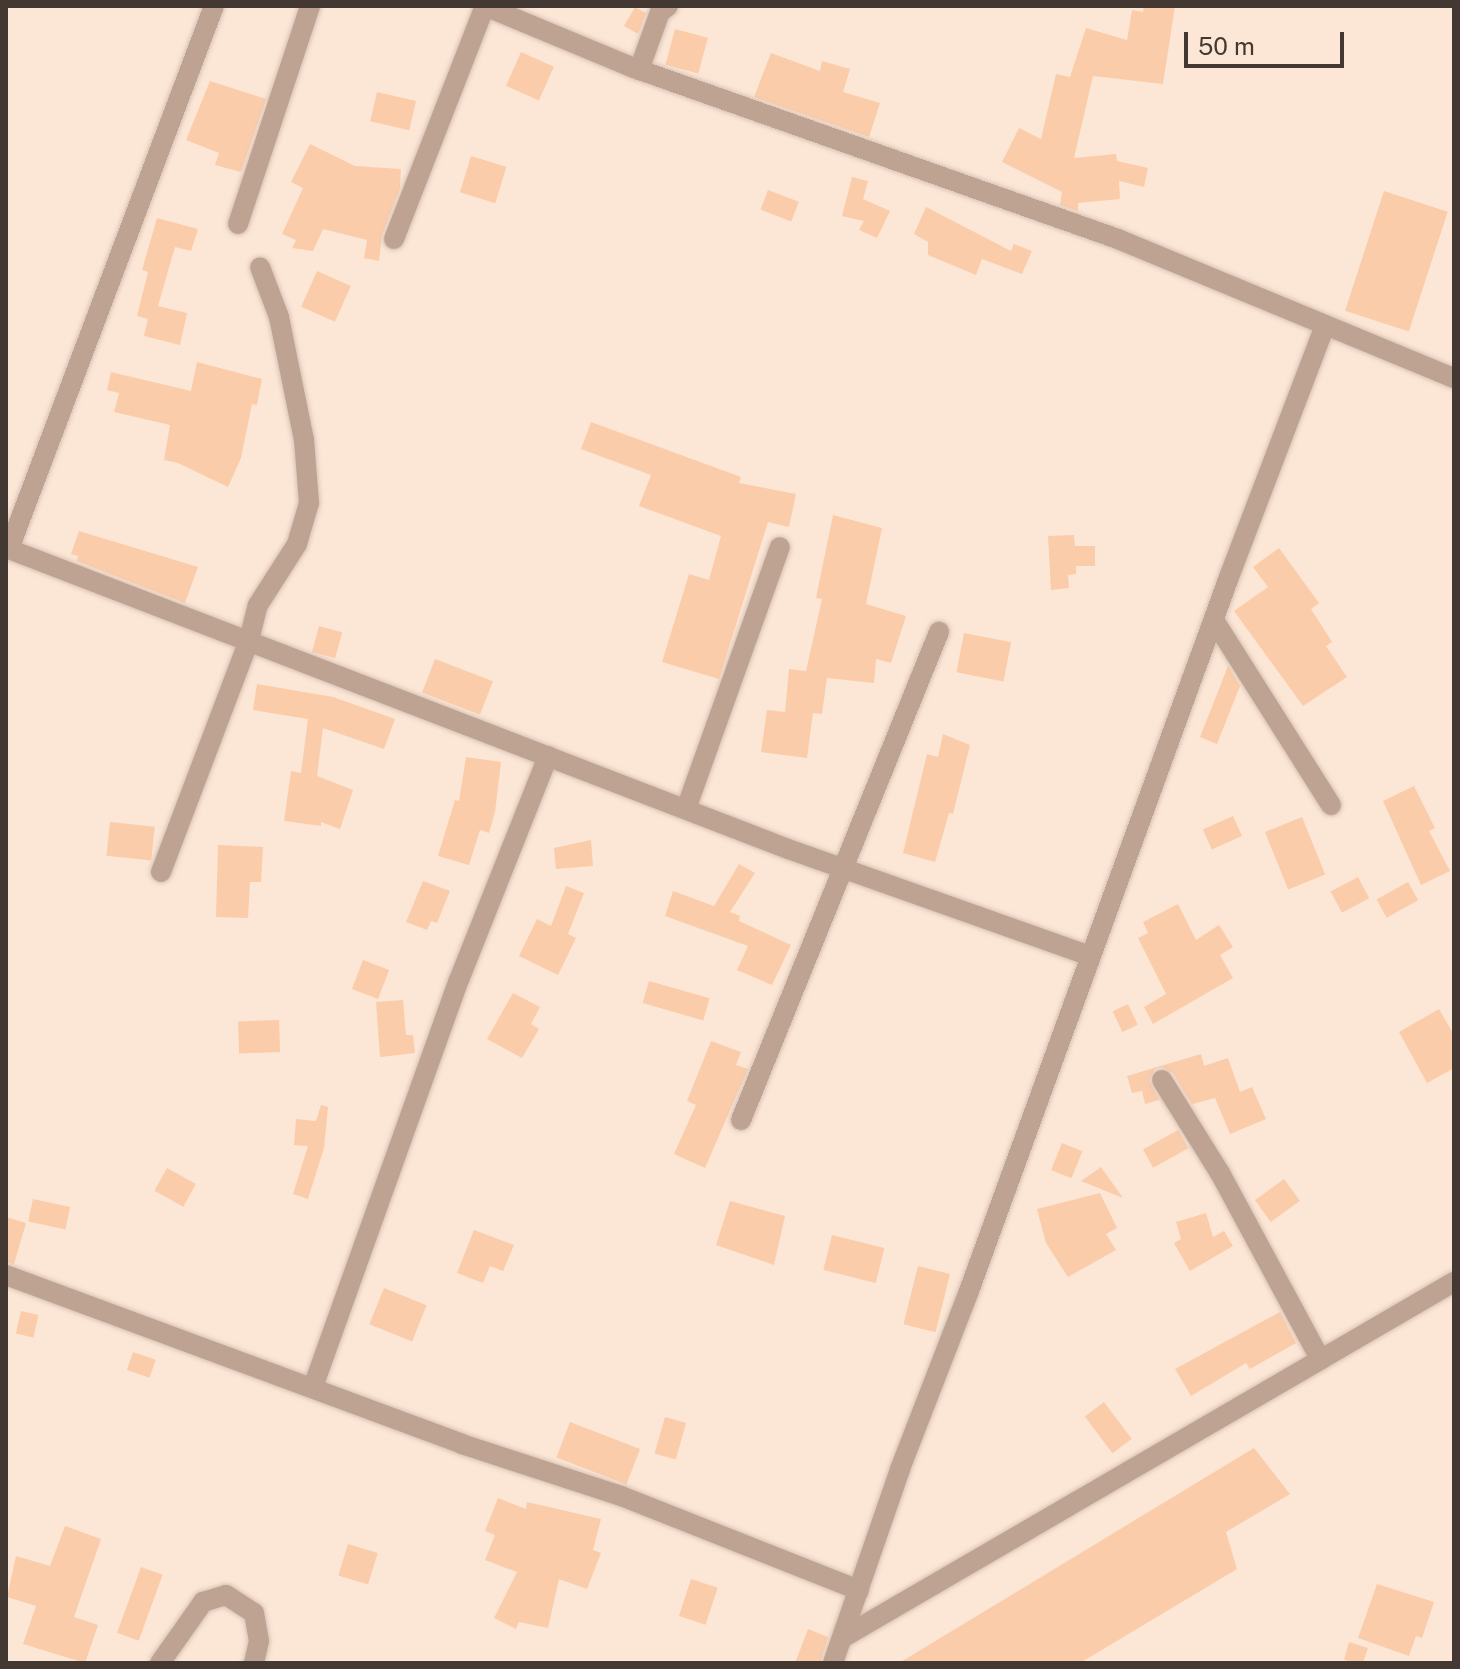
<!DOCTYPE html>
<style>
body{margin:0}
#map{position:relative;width:1460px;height:1669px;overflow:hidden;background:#fce6d6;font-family:"Public Sans",sans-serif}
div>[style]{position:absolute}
.building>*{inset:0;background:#fbccaa;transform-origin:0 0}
.roads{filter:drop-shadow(0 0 2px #d7c3b5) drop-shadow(0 0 2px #d7c3b5)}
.minor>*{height:20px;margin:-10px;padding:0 10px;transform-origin:10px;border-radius:10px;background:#bea392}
span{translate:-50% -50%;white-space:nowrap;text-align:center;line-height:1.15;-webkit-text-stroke:7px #fce6d6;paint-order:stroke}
.frame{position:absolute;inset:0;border:8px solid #443932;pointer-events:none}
.scale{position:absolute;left:1184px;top:32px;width:160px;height:36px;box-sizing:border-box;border:4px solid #443932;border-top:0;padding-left:10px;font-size:24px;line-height:28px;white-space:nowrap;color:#443932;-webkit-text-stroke:6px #fce6d6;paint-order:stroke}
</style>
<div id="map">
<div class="building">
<div style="clip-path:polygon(1144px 6px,1175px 6px,1163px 84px,1093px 76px,1074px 158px,1116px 154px,1117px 161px,1148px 168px,1144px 187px,1119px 181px,1120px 199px,1078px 203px,1078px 211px,1060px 205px,1062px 192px,1002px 162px,1019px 128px,1041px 139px,1056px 74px,1070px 77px,1086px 28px,1127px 40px,1132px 10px,1143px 12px)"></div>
<div style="clip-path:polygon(635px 7px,646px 13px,638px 34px,624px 26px)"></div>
<div style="left:675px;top:29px;width:34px;height:37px;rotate:15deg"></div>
<div style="left:521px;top:52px;width:36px;height:37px;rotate:24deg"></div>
<div style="clip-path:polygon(771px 53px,820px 71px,822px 61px,850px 69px,843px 92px,880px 103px,869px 137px,754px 97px)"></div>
<div style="clip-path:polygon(210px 81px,266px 99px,241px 172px,215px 165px,219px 153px,186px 140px)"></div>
<div style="left:377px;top:92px;width:40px;height:30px;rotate:13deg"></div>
<div style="clip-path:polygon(310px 144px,355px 166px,401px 169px,400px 188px,382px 235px,379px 261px,364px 258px,367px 240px,323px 229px,313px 251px,292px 248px,296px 240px,282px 234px,303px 188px,291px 182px)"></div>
<div style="left:471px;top:156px;width:37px;height:38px;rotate:17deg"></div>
<div style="clip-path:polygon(852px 177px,868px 181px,863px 199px,890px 211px,877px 238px,859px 230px,864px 221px,842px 216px)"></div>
<div style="left:768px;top:190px;width:33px;height:21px;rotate:21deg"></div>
<div style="left:1384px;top:191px;width:67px;height:126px;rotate:18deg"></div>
<div style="clip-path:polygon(926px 207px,1011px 251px,1014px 244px,1032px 251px,1022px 274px,982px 259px,976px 275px,928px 255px,928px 242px,914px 234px)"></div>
<div style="clip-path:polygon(157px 218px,198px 229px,191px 251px,175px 247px,158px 306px,187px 313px,180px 345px,144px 336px,148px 319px,137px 316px,148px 272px,142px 270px)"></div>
<div style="left:317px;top:271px;width:37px;height:39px;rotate:24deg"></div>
<div style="clip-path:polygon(197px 362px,262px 379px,257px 405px,252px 404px,241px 458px,228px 487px,178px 463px,164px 460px,170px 425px,114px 412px,119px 393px,107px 390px,111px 372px,191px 391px)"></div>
<div style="clip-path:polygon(591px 422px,741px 477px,739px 483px,796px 494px,789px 527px,768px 522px,719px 679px,662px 662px,689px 574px,709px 580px,721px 536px,639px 506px,651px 475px,581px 449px)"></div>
<div style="clip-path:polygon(833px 515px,882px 528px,866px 604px,906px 616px,891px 663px,876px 659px,874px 683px,827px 678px,822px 714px,813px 713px,807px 758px,761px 752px,767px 710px,785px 712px,789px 669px,806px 671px,822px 599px,816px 598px)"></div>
<div style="clip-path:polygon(79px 531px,198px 567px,185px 603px,77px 561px,78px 556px,71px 554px)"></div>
<div style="clip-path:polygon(1074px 535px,1075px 546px,1095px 546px,1095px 566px,1076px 566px,1076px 574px,1068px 575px,1069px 588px,1051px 590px,1048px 536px)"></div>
<div style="clip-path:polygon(1279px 548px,1319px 603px,1311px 609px,1332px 642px,1326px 646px,1347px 677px,1303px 706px,1234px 611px,1268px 587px,1253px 567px)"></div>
<div style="left:319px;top:626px;width:24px;height:27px;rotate:15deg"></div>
<div style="left:964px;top:633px;width:48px;height:40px;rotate:11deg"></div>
<div style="left:435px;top:659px;width:62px;height:36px;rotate:21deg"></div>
<div style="clip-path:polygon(1228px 666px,1240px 686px,1217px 744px,1200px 737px)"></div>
<div style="clip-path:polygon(257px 684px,333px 697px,395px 719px,384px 749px,323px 728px,317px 776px,353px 790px,340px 829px,321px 822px,321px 826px,284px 821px,291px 771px,301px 773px,308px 719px,253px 710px)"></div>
<div style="clip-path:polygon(943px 734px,970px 745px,953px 814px,949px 813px,935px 862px,903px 853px,927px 754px,938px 757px)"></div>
<div style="clip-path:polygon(466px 757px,501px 762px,495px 812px,489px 833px,480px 830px,469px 865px,438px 856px,455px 800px,459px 801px)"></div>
<div style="clip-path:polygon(1414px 786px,1435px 828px,1429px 831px,1450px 871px,1421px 885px,1383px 801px)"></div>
<div style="left:1233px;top:816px;width:22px;height:33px;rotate:66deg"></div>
<div style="left:1302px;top:817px;width:62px;height:40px;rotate:68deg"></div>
<div style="left:110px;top:822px;width:45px;height:34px;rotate:6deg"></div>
<div style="clip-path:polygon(591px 840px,593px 866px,556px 869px,554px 848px)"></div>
<div style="clip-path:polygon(218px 845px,263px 847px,261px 882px,250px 882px,248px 918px,216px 917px)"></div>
<div style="clip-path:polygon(739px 864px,755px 873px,730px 912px,740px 916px,739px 921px,791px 945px,772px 985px,737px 970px,748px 946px,665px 916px,673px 891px,714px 906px)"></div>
<div style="left:1358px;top:877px;width:24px;height:31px;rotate:62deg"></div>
<div style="clip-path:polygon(423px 881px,450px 891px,437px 923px,431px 921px,427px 930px,406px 922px)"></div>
<div style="left:1408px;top:882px;width:21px;height:36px;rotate:61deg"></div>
<div style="clip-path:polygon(566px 886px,584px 893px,568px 934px,576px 938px,558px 975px,519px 956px,537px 919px,551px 926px)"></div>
<div style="clip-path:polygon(1178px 904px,1196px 940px,1219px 925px,1233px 947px,1220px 955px,1233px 978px,1153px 1024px,1144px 1007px,1166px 994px,1138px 938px,1148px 933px,1143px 922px)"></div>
<div style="left:363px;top:960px;width:28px;height:31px;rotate:21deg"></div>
<div style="left:649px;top:981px;width:63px;height:23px;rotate:16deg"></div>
<div style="clip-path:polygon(513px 993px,540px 1007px,531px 1024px,539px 1029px,522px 1058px,487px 1039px)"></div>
<div style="clip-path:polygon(403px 1000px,406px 1035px,413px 1035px,415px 1053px,380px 1057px,376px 1002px)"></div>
<div style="left:1128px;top:1004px;width:23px;height:17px;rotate:65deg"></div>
<div style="clip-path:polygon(1439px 1009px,1454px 1035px,1454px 1068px,1427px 1083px,1399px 1032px)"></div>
<div style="left:279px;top:1020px;width:32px;height:41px;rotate:88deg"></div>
<div style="clip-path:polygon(711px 1041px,741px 1052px,736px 1065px,748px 1069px,705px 1168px,674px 1154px,696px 1105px,687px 1101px)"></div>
<div style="clip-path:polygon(1201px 1054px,1204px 1066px,1228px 1058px,1240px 1092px,1252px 1087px,1266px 1119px,1230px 1134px,1215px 1098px,1192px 1104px,1173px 1073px,1162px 1067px,1155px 1069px,1149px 1080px,1159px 1100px,1145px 1104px,1142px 1091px,1132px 1093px,1127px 1076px)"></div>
<div style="clip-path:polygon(321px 1105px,328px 1107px,324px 1148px,308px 1199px,293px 1194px,308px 1146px,294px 1145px,296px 1119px,316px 1121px)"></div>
<div style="left:1178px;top:1130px;width:21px;height:40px;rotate:61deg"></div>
<div style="left:1062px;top:1143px;width:22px;height:29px;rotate:22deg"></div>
<div style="clip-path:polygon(1101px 1167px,1123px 1198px,1081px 1181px)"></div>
<div style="left:167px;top:1168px;width:33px;height:26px;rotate:29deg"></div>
<div style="left:1284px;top:1179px;width:27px;height:36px;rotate:54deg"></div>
<div style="clip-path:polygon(1100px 1193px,1117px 1228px,1106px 1234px,1116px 1250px,1068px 1277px,1046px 1243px,1037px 1209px)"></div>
<div style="left:33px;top:1199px;width:38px;height:23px;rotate:12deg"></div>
<div style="clip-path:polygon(730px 1201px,785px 1216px,774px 1265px,716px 1245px)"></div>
<div style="clip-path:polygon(1206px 1213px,1213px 1237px,1224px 1231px,1233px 1246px,1190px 1271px,1174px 1243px,1181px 1239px,1176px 1222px)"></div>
<div style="clip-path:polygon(6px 1217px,26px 1223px,14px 1264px,6px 1262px)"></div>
<div style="clip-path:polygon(474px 1230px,514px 1245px,503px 1271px,490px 1266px,483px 1283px,457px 1273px)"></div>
<div style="left:832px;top:1235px;width:54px;height:36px;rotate:14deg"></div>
<div style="left:918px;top:1266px;width:33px;height:60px;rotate:14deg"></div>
<div style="left:384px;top:1288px;width:46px;height:39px;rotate:22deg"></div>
<div style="left:21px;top:1311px;width:18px;height:23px;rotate:13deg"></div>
<div style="clip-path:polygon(1280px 1312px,1296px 1343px,1250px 1369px,1246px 1363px,1191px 1396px,1175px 1369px)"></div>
<div style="left:133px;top:1352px;width:24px;height:19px;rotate:19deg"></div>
<div style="left:1104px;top:1402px;width:46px;height:24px;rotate:53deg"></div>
<div style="left:665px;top:1417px;width:22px;height:38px;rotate:16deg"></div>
<div style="left:570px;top:1422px;width:75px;height:38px;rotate:21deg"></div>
<div style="clip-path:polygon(1254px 1448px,1290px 1494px,1226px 1532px,1237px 1569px,1080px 1663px,899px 1663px)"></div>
<div style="clip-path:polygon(498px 1498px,526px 1509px,527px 1502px,601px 1519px,593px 1550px,601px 1553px,587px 1589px,559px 1579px,548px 1628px,519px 1622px,516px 1629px,494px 1618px,517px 1572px,485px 1560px,495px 1535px,485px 1531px)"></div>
<div style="clip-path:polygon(65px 1526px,101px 1539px,74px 1617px,98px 1625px,85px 1663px,23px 1644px,36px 1606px,7px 1597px,16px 1556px,50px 1566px)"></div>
<div style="left:348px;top:1544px;width:31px;height:33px;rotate:17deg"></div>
<div style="left:141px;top:1567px;width:23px;height:70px;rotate:20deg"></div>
<div style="left:691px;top:1579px;width:28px;height:39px;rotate:18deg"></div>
<div style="clip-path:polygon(1377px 1584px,1434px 1602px,1422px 1638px,1416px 1636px,1409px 1656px,1358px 1638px)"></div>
<div style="clip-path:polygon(808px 1629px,828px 1637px,820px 1663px,795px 1663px)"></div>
<div style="clip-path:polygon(1349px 1642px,1368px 1648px,1363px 1663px,1344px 1660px)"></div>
</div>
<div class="roads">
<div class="minor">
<div style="left:485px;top:6px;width:161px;rotate:22.6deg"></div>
<div style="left:634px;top:68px;width:513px;rotate:19.46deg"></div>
<div style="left:1118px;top:239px;width:364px;rotate:22.5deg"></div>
<div style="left:639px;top:70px;width:62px;rotate:-70.1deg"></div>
<div style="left:660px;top:12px;width:10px;rotate:-37deg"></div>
<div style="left:238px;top:224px;width:230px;rotate:-71.7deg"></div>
<div style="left:394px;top:239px;width:250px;rotate:-68.7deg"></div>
<div style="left:6px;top:548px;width:838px;rotate:21.05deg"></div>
<div style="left:788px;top:849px;width:320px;rotate:19.5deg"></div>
<div style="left:9px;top:549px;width:580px;rotate:-69.32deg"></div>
<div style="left:1214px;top:620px;width:219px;rotate:57.7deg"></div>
<div style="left:686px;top:809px;width:278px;rotate:-70.3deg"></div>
<div style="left:161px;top:872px;width:248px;rotate:-69.2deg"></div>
<div style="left:249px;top:640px;width:36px;rotate:-76deg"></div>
<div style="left:258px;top:605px;width:72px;rotate:-57.4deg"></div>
<div style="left:297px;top:544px;width:43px;rotate:-73.7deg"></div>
<div style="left:309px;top:503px;width:63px;rotate:-94.5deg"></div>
<div style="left:304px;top:440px;width:126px;rotate:-101.5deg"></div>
<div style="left:279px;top:317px;width:53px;rotate:-110.8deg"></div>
<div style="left:1162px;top:1080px;width:110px;rotate:58.1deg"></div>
<div style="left:1220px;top:1173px;width:211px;rotate:61.7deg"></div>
<div style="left:741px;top:1120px;width:527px;rotate:-67.92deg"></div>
<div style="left:6px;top:1275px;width:486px;rotate:20.3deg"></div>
<div style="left:462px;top:1444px;width:167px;rotate:18.1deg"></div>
<div style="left:621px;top:1496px;width:256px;rotate:21.6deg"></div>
<div style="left:313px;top:1387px;width:432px;rotate:-70.3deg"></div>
<div style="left:459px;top:980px;width:241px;rotate:-68.3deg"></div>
<div style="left:842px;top:1638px;width:708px;rotate:-30.19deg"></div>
<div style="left:160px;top:1663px;width:75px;rotate:-54.8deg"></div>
<div style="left:203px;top:1602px;width:24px;rotate:-17deg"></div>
<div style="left:226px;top:1595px;width:33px;rotate:33deg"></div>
<div style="left:254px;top:1613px;width:28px;rotate:80deg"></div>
<div style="left:259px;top:1641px;width:23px;rotate:103deg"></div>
<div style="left:833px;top:1663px;width:205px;rotate:-70.9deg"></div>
<div style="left:900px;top:1469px;width:191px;rotate:-68.8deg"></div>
<div style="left:969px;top:1291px;width:760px;rotate:-69.99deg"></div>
<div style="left:1229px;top:577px;width:269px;rotate:-69.1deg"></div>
</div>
</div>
<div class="frame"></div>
<div class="scale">50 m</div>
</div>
